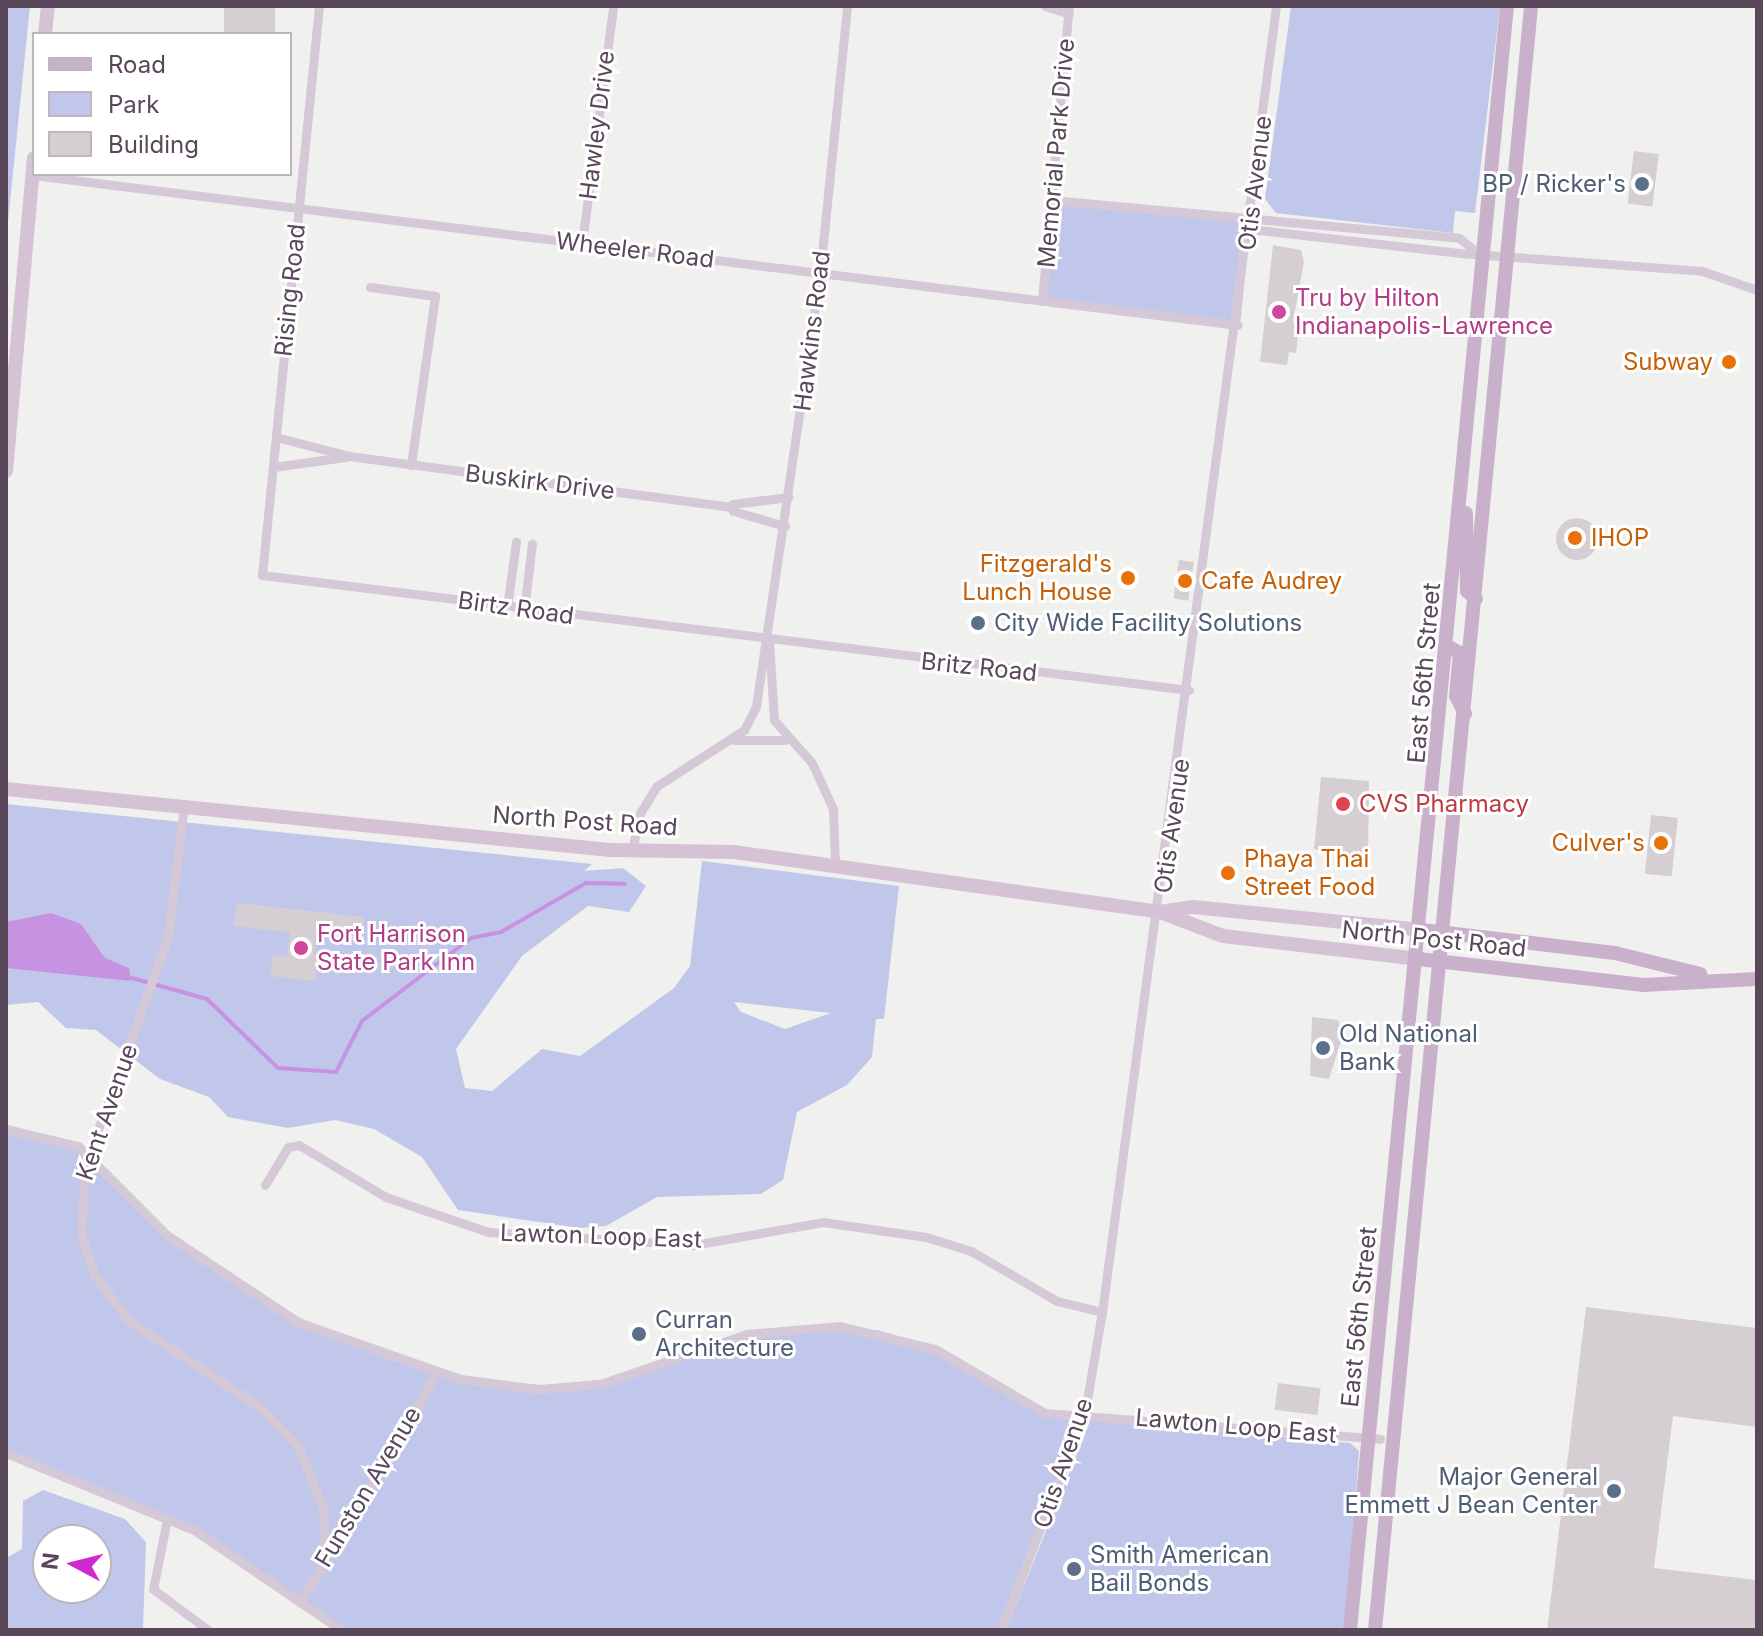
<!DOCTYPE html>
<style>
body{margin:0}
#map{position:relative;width:1763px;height:1636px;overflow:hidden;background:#f0f1ee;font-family:Inter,sans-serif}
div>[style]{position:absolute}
.green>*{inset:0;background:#c1c7ea;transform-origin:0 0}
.water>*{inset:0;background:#c892e3}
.stream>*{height:4px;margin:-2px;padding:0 2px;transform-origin:2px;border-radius:2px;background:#c892e3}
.building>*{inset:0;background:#d5cfd4;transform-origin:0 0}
.round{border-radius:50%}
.street>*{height:9px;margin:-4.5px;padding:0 4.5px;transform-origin:4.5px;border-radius:4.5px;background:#d6c9d7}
.secondary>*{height:14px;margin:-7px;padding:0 7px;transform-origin:7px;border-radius:7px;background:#d5c3d5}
.primary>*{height:14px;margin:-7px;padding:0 7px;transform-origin:7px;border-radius:7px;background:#c9b1cb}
.dots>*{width:22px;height:22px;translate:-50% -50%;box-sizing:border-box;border:4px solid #fff;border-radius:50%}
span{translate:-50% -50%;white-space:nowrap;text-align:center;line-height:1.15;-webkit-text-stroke:6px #fff;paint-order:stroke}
.street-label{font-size:24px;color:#59485a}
.service-label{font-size:24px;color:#4e5e75}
.right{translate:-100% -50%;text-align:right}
.left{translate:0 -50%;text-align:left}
.hotel-label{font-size:24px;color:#b23c85}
.food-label{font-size:24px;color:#c56008}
.health-label{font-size:24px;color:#be3a42}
.frame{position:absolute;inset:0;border:8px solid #59485a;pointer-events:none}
.legend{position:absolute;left:32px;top:32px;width:260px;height:144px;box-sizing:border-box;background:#fff;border:2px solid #bdb6bd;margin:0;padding:10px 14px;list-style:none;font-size:24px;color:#59485a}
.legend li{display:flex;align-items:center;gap:16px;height:40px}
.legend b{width:40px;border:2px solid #bdb6bd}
.north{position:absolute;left:32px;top:1524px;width:80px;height:80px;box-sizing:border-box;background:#fff;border:2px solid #bdb6bd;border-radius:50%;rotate:277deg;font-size:22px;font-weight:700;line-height:32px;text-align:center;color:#59485a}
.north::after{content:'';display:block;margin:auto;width:28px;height:36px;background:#cf2acd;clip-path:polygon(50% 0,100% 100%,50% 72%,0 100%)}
</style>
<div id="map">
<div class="green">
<div style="clip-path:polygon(6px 6px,30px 6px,6px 242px)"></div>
<div style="clip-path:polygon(1291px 6px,1500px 6px,1475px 213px,1455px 211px,1453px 233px,1276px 213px,1265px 199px)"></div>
<div style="left:1052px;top:200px;width:200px;height:101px;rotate:6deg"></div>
<div style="clip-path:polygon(evenodd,6px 804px,592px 864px,584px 871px,623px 868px,646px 886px,629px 912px,588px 906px,522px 956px,456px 1049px,465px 1088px,492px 1091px,542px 1049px,580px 1056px,674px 988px,690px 966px,702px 861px,899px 886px,884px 1019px,876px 1019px,872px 1057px,847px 1085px,797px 1112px,783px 1180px,761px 1194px,657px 1197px,606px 1226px,580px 1228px,458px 1210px,422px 1157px,374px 1129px,335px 1120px,288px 1128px,228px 1117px,209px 1097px,160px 1079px,96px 1030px,66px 1028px,38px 1002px,6px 1005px,6px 804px,734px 1002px,831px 1013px,785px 1029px,741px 1012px,734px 1002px)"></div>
<div style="clip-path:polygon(6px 1129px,69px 1142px,167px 1235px,329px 1336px,392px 1360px,516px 1388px,633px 1377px,763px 1331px,877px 1330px,915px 1341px,1036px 1410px,1085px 1412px,1001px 1630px,341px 1630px,224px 1547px,6px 1453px)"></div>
<div style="clip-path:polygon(1091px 1419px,1350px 1443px,1359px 1451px,1346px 1630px,1006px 1630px)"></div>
<div style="clip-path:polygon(evenodd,43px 1490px,125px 1519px,146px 1542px,143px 1630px,6px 1630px,6px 1558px,22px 1549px,23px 1501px,43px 1490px,48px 1540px,96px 1540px,96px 1588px,48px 1588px,48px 1540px)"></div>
</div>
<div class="water">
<div style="clip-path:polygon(51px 913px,81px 924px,105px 958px,129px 968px,131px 981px,6px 968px,6px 922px)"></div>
</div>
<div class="stream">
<div style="left:132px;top:978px;width:78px;rotate:15.6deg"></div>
<div style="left:207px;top:999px;width:99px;rotate:44.2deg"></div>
<div style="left:278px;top:1068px;width:58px;rotate:3.9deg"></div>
<div style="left:336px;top:1072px;width:57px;rotate:-63deg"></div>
<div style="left:362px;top:1021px;width:137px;rotate:-37.3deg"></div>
<div style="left:471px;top:938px;width:31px;rotate:-11deg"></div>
<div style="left:501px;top:932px;width:98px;rotate:-30deg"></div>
<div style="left:586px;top:883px;width:39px;rotate:1deg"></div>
</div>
<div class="building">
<div style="left:224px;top:6px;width:51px;height:28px"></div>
<div style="left:1634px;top:151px;width:25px;height:53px;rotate:7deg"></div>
<div style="clip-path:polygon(1273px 245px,1301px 250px,1304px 262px,1293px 322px,1299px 327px,1296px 353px,1289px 352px,1287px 365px,1260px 362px)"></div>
<div class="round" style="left:1556px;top:518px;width:42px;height:42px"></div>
<div style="left:1179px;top:560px;width:15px;height:39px;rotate:8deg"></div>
<div style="clip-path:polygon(1321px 777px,1369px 781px,1368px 860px,1314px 849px)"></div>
<div style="left:1651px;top:815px;width:27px;height:59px;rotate:6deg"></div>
<div style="clip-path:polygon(237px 903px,364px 917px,362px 941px,315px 936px,316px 981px,270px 976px,273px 955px,287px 956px,290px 932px,234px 926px)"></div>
<div style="clip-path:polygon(1312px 1017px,1338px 1020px,1343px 1035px,1329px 1079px,1310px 1076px)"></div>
<div style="clip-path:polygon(1586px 1307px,1757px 1328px,1757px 1427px,1673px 1416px,1654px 1568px,1757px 1580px,1757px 1630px,1547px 1630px)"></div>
<div style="left:1278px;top:1383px;width:43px;height:27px;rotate:7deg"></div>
</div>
<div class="street">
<div style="left:319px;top:6px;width:572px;rotate:95.72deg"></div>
<div style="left:262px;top:575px;width:934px;rotate:7.07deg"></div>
<div style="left:1045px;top:6px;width:25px;rotate:18deg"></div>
<div style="left:33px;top:175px;width:1214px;rotate:7.1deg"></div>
<div style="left:1052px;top:200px;width:409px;rotate:5.3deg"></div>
<div style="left:1459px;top:238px;width:16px;rotate:38deg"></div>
<div style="left:1251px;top:222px;width:11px;rotate:49deg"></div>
<div style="left:1258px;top:230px;width:202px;rotate:6.5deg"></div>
<div style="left:1459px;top:253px;width:244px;rotate:4.2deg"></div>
<div style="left:1702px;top:271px;width:58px;rotate:19.1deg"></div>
<div style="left:582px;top:243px;width:239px;rotate:-82.5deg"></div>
<div style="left:370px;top:287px;width:66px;rotate:7.9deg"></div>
<div style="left:435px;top:296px;width:171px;rotate:98.1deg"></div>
<div style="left:1042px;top:301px;width:296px;rotate:-84.8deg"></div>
<div style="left:276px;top:437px;width:75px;rotate:14.6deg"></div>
<div style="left:349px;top:456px;width:386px;rotate:7.6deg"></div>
<div style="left:273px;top:467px;width:73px;rotate:-7.9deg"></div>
<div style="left:785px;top:526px;width:54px;rotate:-163.9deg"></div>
<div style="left:733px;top:511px;width:7px;rotate:-98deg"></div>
<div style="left:732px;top:504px;width:57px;rotate:-7deg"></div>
<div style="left:507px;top:607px;width:66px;rotate:-82.1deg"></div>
<div style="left:524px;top:610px;width:67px;rotate:-83.2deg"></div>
<div style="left:769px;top:642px;width:78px;rotate:86.3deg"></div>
<div style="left:774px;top:720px;width:57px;rotate:48.5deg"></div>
<div style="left:812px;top:763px;width:51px;rotate:65.5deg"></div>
<div style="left:833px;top:809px;width:54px;rotate:87.9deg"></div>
<div style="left:734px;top:740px;width:51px"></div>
<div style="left:184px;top:805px;width:133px;rotate:96.9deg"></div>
<div style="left:168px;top:937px;width:243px;rotate:110deg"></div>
<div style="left:85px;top:1165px;width:69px;rotate:93.3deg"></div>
<div style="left:81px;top:1234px;width:44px;rotate:71.6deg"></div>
<div style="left:95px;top:1276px;width:56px;rotate:52.9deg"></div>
<div style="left:129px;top:1321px;width:155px;rotate:33.2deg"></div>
<div style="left:259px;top:1406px;width:56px;rotate:45.7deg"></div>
<div style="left:298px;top:1446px;width:67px;rotate:68deg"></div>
<div style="left:323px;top:1508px;width:51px;rotate:87.8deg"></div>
<div style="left:632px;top:851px;width:39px;rotate:-78deg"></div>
<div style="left:640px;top:813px;width:32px;rotate:-58deg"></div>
<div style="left:657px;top:786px;width:103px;rotate:-32.8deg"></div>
<div style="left:744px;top:730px;width:27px;rotate:-63deg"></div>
<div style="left:756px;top:706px;width:438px;rotate:-81.6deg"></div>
<div style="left:820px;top:273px;width:268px;rotate:-84.2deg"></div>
<div style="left:6px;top:1129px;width:74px;rotate:13.3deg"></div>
<div style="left:78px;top:1146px;width:126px;rotate:45deg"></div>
<div style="left:167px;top:1235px;width:157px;rotate:33.6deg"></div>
<div style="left:298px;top:1322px;width:173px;rotate:19.3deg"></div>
<div style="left:461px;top:1379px;width:79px;rotate:7.3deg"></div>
<div style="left:539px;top:1389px;width:61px;rotate:-4.7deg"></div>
<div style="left:600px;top:1384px;width:155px;rotate:-18.8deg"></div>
<div style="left:747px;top:1334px;width:93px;rotate:-4.9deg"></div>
<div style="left:840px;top:1326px;width:98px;rotate:13.6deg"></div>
<div style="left:935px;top:1349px;width:127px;rotate:30.2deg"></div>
<div style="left:1045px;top:1413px;width:336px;rotate:4.4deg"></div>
<div style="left:265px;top:1185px;width:44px;rotate:-58.8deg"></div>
<div style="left:288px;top:1147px;width:11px;rotate:-10deg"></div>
<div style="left:299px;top:1145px;width:101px;rotate:30.9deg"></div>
<div style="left:386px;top:1197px;width:108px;rotate:18.9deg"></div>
<div style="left:488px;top:1232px;width:205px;rotate:3.6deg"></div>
<div style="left:693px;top:1245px;width:132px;rotate:-10deg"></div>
<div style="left:823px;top:1222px;width:104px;rotate:8.3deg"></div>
<div style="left:926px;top:1237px;width:47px;rotate:17.3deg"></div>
<div style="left:971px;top:1251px;width:99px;rotate:30.2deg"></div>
<div style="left:1057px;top:1301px;width:46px;rotate:13.7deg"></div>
<div style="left:6px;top:1453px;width:203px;rotate:22.3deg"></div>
<div style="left:194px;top:1530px;width:178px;rotate:34.2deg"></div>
<div style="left:167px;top:1519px;width:71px;rotate:101.3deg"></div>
<div style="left:153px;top:1589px;width:69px;rotate:36.7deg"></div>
<div style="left:300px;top:1603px;width:269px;rotate:-59.3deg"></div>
<div style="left:1001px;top:1630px;width:234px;rotate:-68.9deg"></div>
<div style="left:1085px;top:1412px;width:101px;rotate:-80.4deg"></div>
<div style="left:1102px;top:1312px;width:1318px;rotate:-82.41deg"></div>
</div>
<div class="secondary">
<div style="left:45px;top:34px;width:28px;rotate:-84deg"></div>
<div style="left:6px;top:471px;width:314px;rotate:-84.9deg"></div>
<div style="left:6px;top:789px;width:607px;rotate:5.77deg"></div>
<div style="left:610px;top:850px;width:124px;rotate:0.9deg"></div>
<div style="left:734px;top:852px;width:430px;rotate:8deg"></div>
<div style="left:1160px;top:912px;width:33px;rotate:-9deg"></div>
<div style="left:1193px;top:907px;width:230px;rotate:5.7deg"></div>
<div style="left:1160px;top:912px;width:67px;rotate:20.9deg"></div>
<div style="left:1223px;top:936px;width:197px;rotate:6.7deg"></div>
</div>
<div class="primary">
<div style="left:1466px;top:513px;width:78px;rotate:89.3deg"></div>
<div style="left:1467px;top:591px;width:12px;rotate:42deg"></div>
<div style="left:1449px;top:647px;width:13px;rotate:29deg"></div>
<div style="left:1460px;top:653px;width:43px;rotate:95.3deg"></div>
<div style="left:1456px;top:696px;width:20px;rotate:63deg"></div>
<div style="left:1422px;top:930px;width:194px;rotate:6.8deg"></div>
<div style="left:1615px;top:953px;width:88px;rotate:13.9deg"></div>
<div style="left:1419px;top:959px;width:226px;rotate:6.6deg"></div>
<div style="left:1643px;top:985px;width:114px;rotate:-3deg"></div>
<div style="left:1350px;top:1630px;width:1632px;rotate:-84.48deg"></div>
<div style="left:1375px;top:1630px;width:1631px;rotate:-84.51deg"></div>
</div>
<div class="dots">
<div style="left:1642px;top:184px;background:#5c6f8a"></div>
<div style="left:1279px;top:312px;background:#d1479c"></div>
<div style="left:1729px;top:362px;background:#e8710a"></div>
<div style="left:1575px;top:538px;background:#e8710a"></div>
<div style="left:1128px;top:578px;background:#e8710a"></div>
<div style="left:1185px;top:581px;background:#e8710a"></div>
<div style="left:978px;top:623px;background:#5c6f8a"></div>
<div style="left:1343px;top:804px;background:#e0444e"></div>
<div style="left:1661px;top:843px;background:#e8710a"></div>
<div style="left:1228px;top:873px;background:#e8710a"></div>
<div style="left:301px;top:948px;background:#d1479c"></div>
<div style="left:1323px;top:1048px;background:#5c6f8a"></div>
<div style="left:639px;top:1334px;background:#5c6f8a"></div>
<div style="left:1614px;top:1491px;background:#5c6f8a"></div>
<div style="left:1074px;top:1569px;background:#5c6f8a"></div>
</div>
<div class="street-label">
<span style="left:597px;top:125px;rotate:-83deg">Hawley Drive</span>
<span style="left:1056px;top:153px;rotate:-85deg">Memorial Park Drive</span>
<span style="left:1255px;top:183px;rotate:-83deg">Otis Avenue</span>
<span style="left:635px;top:250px;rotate:7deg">Wheeler Road</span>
<span style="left:290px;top:290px;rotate:-84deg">Rising Road</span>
<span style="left:812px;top:331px;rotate:-83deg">Hawkins Road</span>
<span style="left:540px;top:482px;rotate:7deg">Buskirk Drive</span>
<span style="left:516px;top:608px;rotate:8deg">Birtz Road</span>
<span style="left:979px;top:667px;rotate:6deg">Britz Road</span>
<span style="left:1424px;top:673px;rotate:-85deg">East 56th Street</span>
<span style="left:585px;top:821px;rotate:4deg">North Post Road</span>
<span style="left:1172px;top:826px;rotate:-82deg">Otis Avenue</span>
<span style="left:1434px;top:939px;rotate:6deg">North Post Road</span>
<span style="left:107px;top:1112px;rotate:-71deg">Kent Avenue</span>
<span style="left:601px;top:1236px;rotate:2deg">Lawton Loop East</span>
<span style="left:1359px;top:1317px;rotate:-84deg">East 56th Street</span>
<span style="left:1236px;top:1426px;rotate:5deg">Lawton Loop East</span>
<span style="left:1063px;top:1463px;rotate:-71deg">Otis Avenue</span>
<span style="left:368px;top:1487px;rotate:-59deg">Funston Avenue</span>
</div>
<div class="service-label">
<span class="right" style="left:1626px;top:184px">BP / Ricker's</span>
<span class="left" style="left:994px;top:623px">City Wide Facility Solutions</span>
<span class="left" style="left:1339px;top:1048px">Old National<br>Bank</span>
<span class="left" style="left:655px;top:1334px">Curran<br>Architecture</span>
<span class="right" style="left:1598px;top:1491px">Major General<br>Emmett J Bean Center</span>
<span class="left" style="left:1090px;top:1569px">Smith American<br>Bail Bonds</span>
</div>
<div class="hotel-label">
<span class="left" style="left:1295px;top:312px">Tru by Hilton<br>Indianapolis-Lawrence</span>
<span class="left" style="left:317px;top:948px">Fort Harrison<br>State Park Inn</span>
</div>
<div class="food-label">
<span class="right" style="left:1713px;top:362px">Subway</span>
<span class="left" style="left:1591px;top:538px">IHOP</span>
<span class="right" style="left:1112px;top:578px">Fitzgerald's<br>Lunch House</span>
<span class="left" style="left:1201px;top:581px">Cafe Audrey</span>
<span class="right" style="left:1645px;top:843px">Culver's</span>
<span class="left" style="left:1244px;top:873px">Phaya Thai<br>Street Food</span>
</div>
<div class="health-label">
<span class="left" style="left:1359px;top:804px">CVS Pharmacy</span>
</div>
<div class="frame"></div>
<ul class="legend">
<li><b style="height:10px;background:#c9b1cb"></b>Road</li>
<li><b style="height:22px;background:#c1c7ea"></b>Park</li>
<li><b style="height:22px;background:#d5cfd4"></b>Building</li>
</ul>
<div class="north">N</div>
</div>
